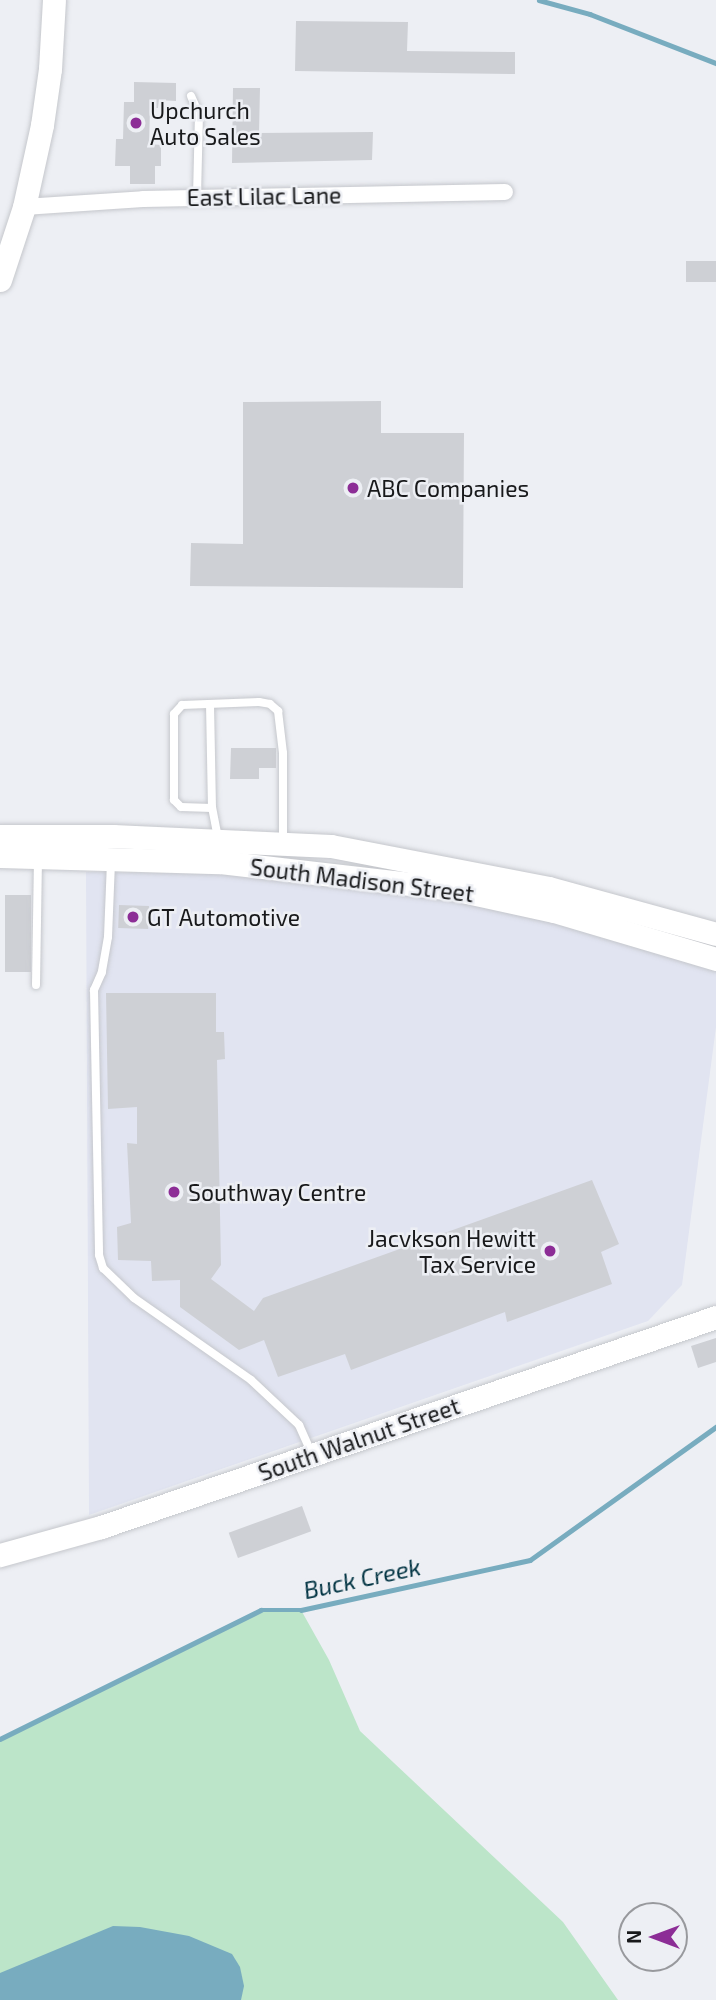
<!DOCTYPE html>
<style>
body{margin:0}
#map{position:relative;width:716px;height:2000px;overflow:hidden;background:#edeff4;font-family:"Exo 2",sans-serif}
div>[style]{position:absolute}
.built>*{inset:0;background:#e1e4f1}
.green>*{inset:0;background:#bce5c9}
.water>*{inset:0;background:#78acbf}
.stream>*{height:4.5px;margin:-2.25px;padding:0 2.25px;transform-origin:2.25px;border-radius:2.25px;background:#78acbf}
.building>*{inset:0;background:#ced0d5;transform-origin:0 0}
.roads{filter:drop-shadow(0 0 2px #c5c7cc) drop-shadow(0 0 2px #c5c7cc)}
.service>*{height:8px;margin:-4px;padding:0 4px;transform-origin:4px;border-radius:4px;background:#fff}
.minor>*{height:16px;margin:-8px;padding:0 8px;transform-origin:8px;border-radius:8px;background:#fff}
.secondary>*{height:23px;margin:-11.5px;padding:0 11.5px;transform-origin:11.5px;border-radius:11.5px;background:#fff}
.dots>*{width:19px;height:19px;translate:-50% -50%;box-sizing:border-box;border:4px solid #edeff4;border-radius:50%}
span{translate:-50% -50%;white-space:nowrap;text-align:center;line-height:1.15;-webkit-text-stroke:5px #edeff4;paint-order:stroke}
.poi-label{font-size:23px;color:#18191b}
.left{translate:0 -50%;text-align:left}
.right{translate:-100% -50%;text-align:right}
.street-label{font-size:23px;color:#18191b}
.water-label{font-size:24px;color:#023443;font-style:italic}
.north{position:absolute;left:618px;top:1902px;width:70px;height:70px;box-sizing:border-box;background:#edeff4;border:2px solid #98999d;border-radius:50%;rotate:270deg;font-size:19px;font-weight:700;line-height:28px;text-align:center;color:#18191b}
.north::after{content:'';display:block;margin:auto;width:24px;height:32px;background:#8c2d96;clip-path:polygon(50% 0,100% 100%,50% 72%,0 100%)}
</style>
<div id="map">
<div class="built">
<div style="clip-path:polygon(86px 872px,244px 874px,355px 885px,521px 913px,716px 969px,716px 1027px,682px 1285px,648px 1321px,89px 1515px)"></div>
</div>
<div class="green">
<div style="clip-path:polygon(261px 1610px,301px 1610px,329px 1660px,360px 1731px,563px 1922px,618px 2000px,0 2000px,0 1739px)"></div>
</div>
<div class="water">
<div style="clip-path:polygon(113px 1926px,140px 1927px,189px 1936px,232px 1954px,240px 1967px,244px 1986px,241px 2000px,0 2000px,0 1973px)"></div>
</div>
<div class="stream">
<div style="left:539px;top:0;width:53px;rotate:15.4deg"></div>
<div style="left:590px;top:14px;width:135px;rotate:21.3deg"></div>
<div style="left:0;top:1739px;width:291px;rotate:-26.3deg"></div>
<div style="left:261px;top:1610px;width:40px"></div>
<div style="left:301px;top:1610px;width:234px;rotate:-12.3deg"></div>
<div style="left:530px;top:1560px;width:229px;rotate:-35.6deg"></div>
</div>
<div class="building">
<div style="clip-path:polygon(296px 21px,408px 22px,407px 51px,515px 52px,515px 74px,295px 71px)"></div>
<div style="clip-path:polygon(134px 82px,176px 83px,176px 101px,159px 100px,158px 108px,150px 108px,149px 144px,161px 145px,161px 166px,155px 166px,155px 184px,130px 184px,130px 166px,115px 166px,116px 139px,123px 139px,124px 102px,134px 102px)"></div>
<div style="clip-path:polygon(233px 88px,260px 88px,259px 133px,373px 132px,372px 160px,232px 163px)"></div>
<div style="left:716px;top:261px;width:21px;height:30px;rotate:90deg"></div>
<div style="clip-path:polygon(381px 401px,381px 433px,464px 433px,463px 588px,190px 586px,191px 543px,243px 544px,243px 402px)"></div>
<div style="clip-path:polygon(231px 748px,276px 748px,276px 768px,259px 768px,259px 779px,230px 779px)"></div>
<div style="left:5px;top:895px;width:26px;height:77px"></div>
<div style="left:119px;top:905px;width:30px;height:23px;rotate:2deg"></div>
<div style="clip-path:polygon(106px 993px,216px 993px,216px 1032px,224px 1032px,225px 1059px,217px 1060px,221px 1265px,211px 1279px,254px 1311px,263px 1298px,592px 1180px,619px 1244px,601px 1252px,612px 1284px,507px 1322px,505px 1312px,351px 1370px,345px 1354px,278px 1377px,264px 1340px,239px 1350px,180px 1307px,180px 1280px,152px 1281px,151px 1261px,118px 1260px,117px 1227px,131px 1223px,127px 1143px,137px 1144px,137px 1107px,108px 1109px)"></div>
<div style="clip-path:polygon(716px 1338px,716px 1362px,698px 1368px,691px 1346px)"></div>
<div style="left:302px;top:1506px;width:27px;height:78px;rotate:70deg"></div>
</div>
<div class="roads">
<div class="service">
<div style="left:191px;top:96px;width:20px;rotate:66deg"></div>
<div style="left:199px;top:114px;width:83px;rotate:91.4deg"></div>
<div style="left:210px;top:704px;width:104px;rotate:88.9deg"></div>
<div style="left:218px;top:838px;width:31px;rotate:-101deg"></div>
<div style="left:212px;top:808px;width:31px;rotate:-178deg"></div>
<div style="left:181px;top:807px;width:10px;rotate:-135deg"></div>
<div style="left:174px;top:800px;width:86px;rotate:-90deg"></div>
<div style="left:174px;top:714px;width:12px;rotate:-48deg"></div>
<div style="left:182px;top:705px;width:77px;rotate:-2.2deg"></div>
<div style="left:259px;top:702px;width:11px;rotate:10deg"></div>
<div style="left:270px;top:704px;width:11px;rotate:41deg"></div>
<div style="left:278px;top:711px;width:42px;rotate:83.2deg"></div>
<div style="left:283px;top:753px;width:88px;rotate:90deg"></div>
<div style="left:111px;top:862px;width:75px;rotate:92.3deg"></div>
<div style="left:108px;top:937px;width:36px;rotate:100deg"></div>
<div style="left:102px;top:972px;width:20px;rotate:114deg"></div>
<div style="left:94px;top:990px;width:265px;rotate:88.9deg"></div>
<div style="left:99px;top:1255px;width:14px;rotate:73deg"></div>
<div style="left:103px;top:1268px;width:43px;rotate:44.1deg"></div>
<div style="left:134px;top:1298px;width:143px;rotate:35deg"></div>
<div style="left:251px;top:1380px;width:66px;rotate:43.2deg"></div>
<div style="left:299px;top:1425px;width:30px;rotate:66deg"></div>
<div style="left:36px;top:985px;width:125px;rotate:-89.1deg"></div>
</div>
<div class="minor">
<div style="left:24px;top:207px;width:119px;rotate:-3.8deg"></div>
<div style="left:143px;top:199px;width:362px;rotate:-1.1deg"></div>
</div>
<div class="secondary">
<div style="left:0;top:280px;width:77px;rotate:-71.8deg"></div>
<div style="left:24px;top:207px;width:84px;rotate:-77.6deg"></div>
<div style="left:42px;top:125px;width:57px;rotate:-81.9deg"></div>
<div style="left:50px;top:69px;width:69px;rotate:-86.7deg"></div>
<div style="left:0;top:836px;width:113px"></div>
<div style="left:113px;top:836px;width:218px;rotate:2.6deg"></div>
<div style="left:331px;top:846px;width:222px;rotate:10.9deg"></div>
<div style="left:549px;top:888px;width:173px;rotate:15.4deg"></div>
<div style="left:0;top:856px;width:220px;rotate:1.6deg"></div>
<div style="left:220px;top:862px;width:235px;rotate:6.6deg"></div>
<div style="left:453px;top:889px;width:103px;rotate:12.3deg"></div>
<div style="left:554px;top:911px;width:169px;rotate:16.5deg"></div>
<div style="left:0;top:1555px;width:105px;rotate:-15.5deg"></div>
<div style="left:101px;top:1527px;width:650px;rotate:-18.85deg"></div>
</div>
</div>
<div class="dots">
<div style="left:136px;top:123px;background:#8c2d96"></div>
<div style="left:353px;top:488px;background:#8c2d96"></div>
<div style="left:133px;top:917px;background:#8c2d96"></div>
<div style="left:174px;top:1192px;background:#8c2d96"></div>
<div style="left:550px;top:1251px;background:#8c2d96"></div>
</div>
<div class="poi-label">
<span class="left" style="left:150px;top:123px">Upchurch<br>Auto Sales</span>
<span class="left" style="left:367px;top:488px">ABC Companies</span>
<span class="left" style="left:147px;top:917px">GT Automotive</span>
<span class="left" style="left:188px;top:1192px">Southway Centre</span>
<span class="right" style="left:536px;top:1251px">Jacvkson Hewitt<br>Tax Service</span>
</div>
<div class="street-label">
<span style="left:264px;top:196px;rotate:-1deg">East Lilac Lane</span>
<span style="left:362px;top:880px;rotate:7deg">South Madison Street</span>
<span style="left:359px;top:1439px;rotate:-19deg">South Walnut Street</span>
</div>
<div class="water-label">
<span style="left:362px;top:1578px;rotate:-12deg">Buck Creek</span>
</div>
<div class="north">N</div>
</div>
